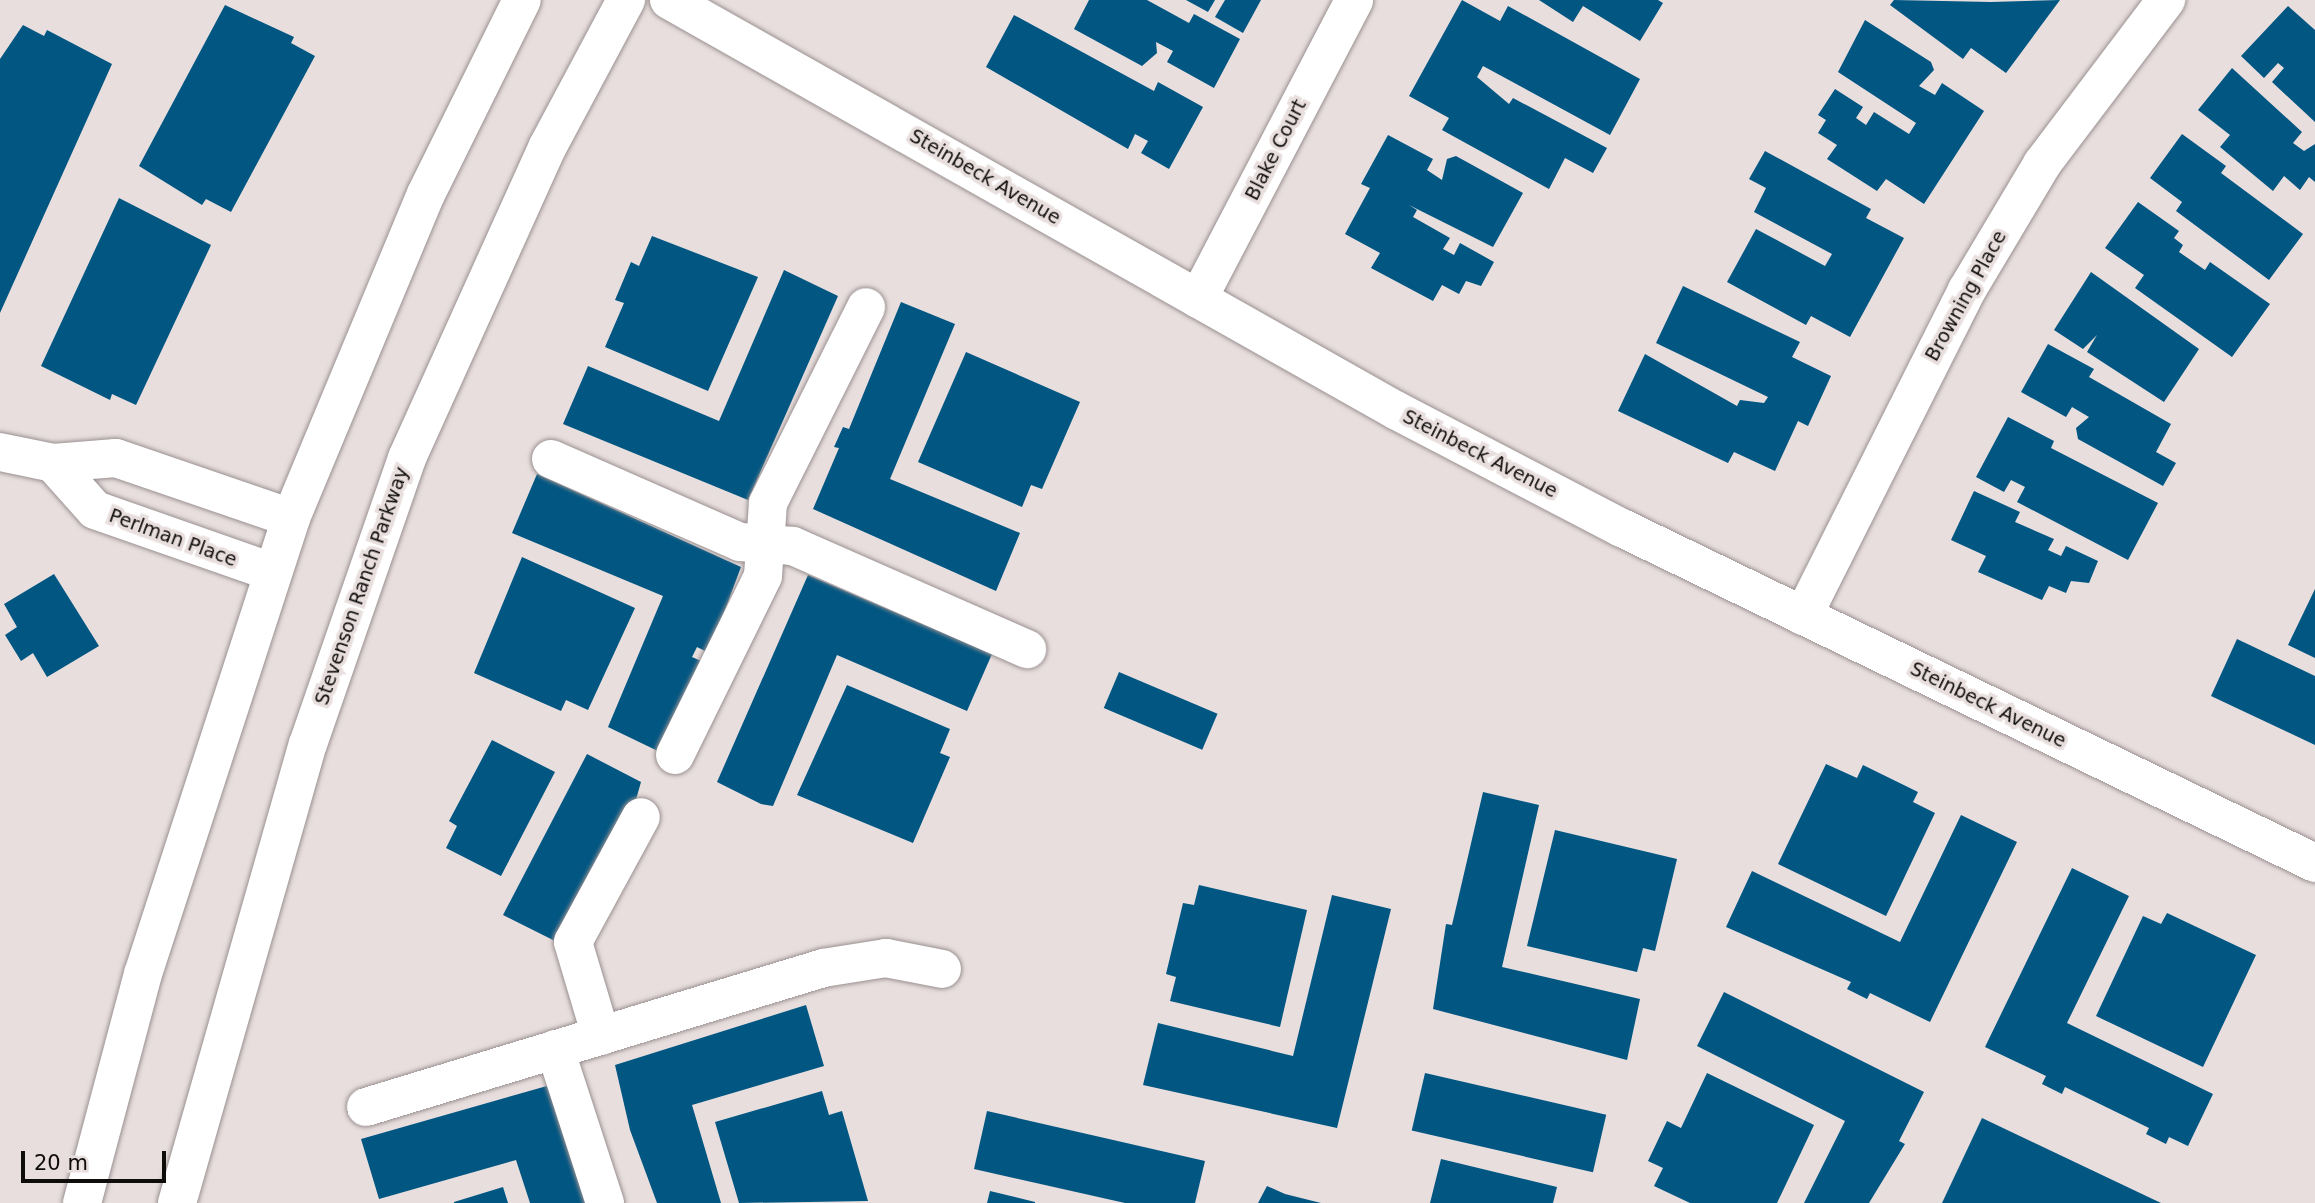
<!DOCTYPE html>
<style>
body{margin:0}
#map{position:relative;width:2315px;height:1203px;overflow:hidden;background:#e8dede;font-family:"DejaVu Sans",sans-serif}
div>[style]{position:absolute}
.building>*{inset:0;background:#015682;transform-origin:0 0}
.roads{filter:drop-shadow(0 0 2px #9a9091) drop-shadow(0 0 2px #9a9091)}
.minor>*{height:38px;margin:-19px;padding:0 19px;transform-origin:19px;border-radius:19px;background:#fff}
.major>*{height:38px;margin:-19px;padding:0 19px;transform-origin:19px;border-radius:19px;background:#fff}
span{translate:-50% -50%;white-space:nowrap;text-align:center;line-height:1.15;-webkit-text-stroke:7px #e8dede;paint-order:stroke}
.street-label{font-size:19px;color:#0f0c0c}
.scale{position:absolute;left:21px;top:1151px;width:145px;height:32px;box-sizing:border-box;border:4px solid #0f0c0c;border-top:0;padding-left:9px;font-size:21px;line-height:24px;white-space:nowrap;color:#0f0c0c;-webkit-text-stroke:5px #e8dede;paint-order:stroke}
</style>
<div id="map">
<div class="building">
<div style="clip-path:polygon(1089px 0,1147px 0,1189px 23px,1194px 14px,1240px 39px,1214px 88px,1167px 62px,1173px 51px,1156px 42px,1157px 53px,1142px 66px,1074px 29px)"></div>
<div style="clip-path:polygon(1186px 0,1215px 0,1208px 12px)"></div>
<div style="clip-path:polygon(1225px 0,1261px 0,1243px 33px,1215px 17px)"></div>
<div style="clip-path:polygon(1462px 0,1500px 21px,1508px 6px,1640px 79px,1610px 135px,1483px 66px,1477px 77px,1509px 104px,1513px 98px,1607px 148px,1593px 173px,1565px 158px,1549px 189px,1442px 130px,1449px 118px,1409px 96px)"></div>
<div style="clip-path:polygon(1539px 0,1658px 0,1663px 3px,1640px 41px,1583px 6px,1573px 22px)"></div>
<div style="clip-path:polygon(1894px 0,1991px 2px,2060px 0,2006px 73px,1971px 48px,1963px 59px,1890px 5px)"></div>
<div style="clip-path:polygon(225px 5px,294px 37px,291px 43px,315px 56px,231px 212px,206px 199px,202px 205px,139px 166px)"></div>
<div style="clip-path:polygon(2288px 6px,2315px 30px,2315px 122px,2272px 82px,2284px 68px,2278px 63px,2264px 78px,2241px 56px)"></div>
<div style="clip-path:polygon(1014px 15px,1154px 91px,1158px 82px,1203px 107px,1169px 169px,1141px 153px,1148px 141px,1135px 134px,1128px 149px,986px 67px)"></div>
<div style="clip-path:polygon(1865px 20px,1931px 62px,1934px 70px,1919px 86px,1935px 95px,1942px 83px,1984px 111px,1924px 204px,1886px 179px,1877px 191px,1827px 159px,1837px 145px,1818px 133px,1826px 120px,1818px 115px,1835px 89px,1863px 107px,1856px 118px,1866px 125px,1874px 112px,1909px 134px,1916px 123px,1838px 72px)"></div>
<div style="clip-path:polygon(23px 25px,44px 36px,47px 30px,112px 64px,0 313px,0 59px)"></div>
<div style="clip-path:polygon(2232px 68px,2302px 132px,2293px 143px,2304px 151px,2315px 144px,2315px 182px,2309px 177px,2300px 190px,2284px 176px,2273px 191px,2220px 147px,2230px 135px,2198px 110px)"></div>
<div style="clip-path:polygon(2182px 134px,2226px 166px,2221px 173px,2303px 234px,2269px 280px,2176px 211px,2182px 202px,2150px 178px)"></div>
<div style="clip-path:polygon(1388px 135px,1433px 159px,1427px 170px,1442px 180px,1447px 159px,1456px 156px,1523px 193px,1493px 247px,1409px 205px,1417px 210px,1413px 217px,1450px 238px,1443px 249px,1454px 255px,1460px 243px,1494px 262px,1481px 286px,1466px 281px,1459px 294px,1442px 285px,1433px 301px,1371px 268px,1380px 253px,1345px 234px,1370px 188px,1361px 184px)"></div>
<div style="clip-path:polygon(1765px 151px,1871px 209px,1866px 218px,1904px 238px,1850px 337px,1811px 316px,1806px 325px,1727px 282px,1756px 229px,1825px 266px,1832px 254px,1754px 212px,1766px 188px,1749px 179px)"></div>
<div style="clip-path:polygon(119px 198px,211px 245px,136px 405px,112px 394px,110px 400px,41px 366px)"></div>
<div style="clip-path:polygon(2138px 202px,2179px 231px,2174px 238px,2183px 245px,2179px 252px,2205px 270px,2210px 262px,2270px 304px,2232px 357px,2135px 288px,2144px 275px,2105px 248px)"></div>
<div style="clip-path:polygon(652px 236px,758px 277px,708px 391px,605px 347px,624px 303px,615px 300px,631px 262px,639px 266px)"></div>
<div style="clip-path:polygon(784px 270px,838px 296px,748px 500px,563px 424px,588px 366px,719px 421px)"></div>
<div style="clip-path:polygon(2091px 272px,2199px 349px,2164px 402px,2087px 352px,2097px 335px,2083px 349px,2054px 330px)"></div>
<div style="clip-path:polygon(1683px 286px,1800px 342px,1792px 357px,1831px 376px,1808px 426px,1798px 421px,1775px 471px,1734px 452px,1728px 463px,1618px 411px,1645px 354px,1737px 406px,1740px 400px,1764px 403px,1768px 397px,1656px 343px)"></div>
<div style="clip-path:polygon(901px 302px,955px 324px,890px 479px,1020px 533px,996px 591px,813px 509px,839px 448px,834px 447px,843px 427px,849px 429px)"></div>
<div style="clip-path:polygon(2048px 344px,2094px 369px,2089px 377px,2171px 424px,2156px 452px,2176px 463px,2163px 486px,2078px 439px,2076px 428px,2089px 417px,2072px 407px,2066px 417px,2021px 392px)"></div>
<div style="clip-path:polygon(966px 352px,1080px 402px,1042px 489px,1031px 485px,1022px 507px,918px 462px)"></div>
<div style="clip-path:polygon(2008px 417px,2054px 441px,2051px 448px,2158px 503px,2128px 560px,2017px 502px,2025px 487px,2011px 480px,2004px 492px,1976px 477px)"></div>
<div style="clip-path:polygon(537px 474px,741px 567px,709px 653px,697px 647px,692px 657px,701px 661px,664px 754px,608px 727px,663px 596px,512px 533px)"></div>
<div style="clip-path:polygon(1974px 491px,2020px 512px,2015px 522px,2054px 539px,2048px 550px,2061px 556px,2066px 546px,2098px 561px,2089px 583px,2071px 581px,2066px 593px,2049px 586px,2042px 600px,1978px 572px,1986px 556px,1951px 540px)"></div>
<div style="clip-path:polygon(522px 557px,635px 608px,588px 710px,566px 700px,561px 711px,474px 673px)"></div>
<div style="clip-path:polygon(54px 574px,99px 646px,47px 677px,33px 653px,21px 661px,5px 635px,17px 627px,4px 604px)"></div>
<div style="clip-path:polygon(808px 575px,992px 654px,967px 711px,837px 655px,773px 806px,761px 804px,717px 782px)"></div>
<div style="clip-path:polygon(2315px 589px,2315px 658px,2288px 645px)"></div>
<div style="clip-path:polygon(2237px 639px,2315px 676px,2315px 745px,2211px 696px)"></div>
<div style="left:1119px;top:672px;width:107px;height:39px;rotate:23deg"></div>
<div style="clip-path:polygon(847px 685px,950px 729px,940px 753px,950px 757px,913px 843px,797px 795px)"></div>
<div style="clip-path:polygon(492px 740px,555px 772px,501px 876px,446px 848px,457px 826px,449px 821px)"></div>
<div style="clip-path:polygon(587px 754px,641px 782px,635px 803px,557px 942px,503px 915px)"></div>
<div style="clip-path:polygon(1826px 764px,1857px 778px,1863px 765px,1918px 792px,1913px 802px,1935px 813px,1886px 916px,1778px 864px)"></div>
<div style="clip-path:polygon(1483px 792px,1539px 805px,1502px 967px,1640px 999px,1627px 1060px,1433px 1009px,1446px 924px,1452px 925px)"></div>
<div style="clip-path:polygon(1961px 815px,2017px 842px,1930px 1022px,1870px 993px,1867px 999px,1847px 989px,1851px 982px,1726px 927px,1752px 871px,1900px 942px)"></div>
<div style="clip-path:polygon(1555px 830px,1677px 859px,1655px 951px,1643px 948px,1637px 972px,1527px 946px)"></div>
<div style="clip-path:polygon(2072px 868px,2129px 896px,2067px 1023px,2213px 1094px,2188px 1146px,2169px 1137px,2166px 1144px,2146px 1134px,2149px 1128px,2065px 1087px,2062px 1094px,2042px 1084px,2046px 1076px,1985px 1047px)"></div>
<div style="clip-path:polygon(1199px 885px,1307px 910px,1280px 1027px,1170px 1001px,1176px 977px,1166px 974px,1183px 903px,1194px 905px)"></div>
<div style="clip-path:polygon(1332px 895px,1391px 909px,1337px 1128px,1143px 1085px,1158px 1023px,1293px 1056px)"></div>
<div style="clip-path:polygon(2167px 913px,2256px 955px,2203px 1067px,2096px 1016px,2143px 916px,2161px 924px)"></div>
<div style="clip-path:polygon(1724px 992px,1924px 1092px,1899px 1141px,1905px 1144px,1869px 1203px,1804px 1203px,1845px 1121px,1697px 1046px)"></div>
<div style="clip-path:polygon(806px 1005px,824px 1066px,692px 1105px,721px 1203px,657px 1203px,630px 1130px,615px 1065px)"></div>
<div style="left:1425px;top:1073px;width:186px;height:59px;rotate:13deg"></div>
<div style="clip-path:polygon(1707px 1073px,1814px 1125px,1777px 1203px,1690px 1203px,1654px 1186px,1663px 1168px,1648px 1161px,1667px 1121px,1681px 1128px)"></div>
<div style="clip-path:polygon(554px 1084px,590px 1203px,530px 1203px,516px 1160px,379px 1199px,361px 1139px)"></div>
<div style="clip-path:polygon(822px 1091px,829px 1115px,842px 1111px,868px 1201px,739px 1203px,715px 1122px)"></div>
<div style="clip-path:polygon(987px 1111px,1205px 1161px,1195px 1203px,1125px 1203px,974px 1169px)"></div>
<div style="clip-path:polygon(1982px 1118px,2161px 1203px,1942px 1203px)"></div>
<div style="clip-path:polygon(1441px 1159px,1557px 1187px,1553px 1203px,1430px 1203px)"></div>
<div style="clip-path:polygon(1267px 1186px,1285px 1194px,1321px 1203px,1258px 1203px)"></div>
<div style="clip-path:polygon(503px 1187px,508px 1203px,454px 1203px,454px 1202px)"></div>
<div style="clip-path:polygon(990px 1191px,1035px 1202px,1035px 1203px,987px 1203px)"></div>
</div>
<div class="roads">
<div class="minor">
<div style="left:669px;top:0;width:836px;rotate:29.45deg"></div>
<div style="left:1397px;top:411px;width:254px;rotate:27.5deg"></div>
<div style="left:1622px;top:528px;width:770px;rotate:25.8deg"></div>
<div style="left:1198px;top:299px;width:337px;rotate:-62.4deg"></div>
<div style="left:0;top:452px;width:54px;rotate:11.7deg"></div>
<div style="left:53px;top:463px;width:63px;rotate:-4.5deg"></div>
<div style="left:116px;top:458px;width:185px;rotate:18.9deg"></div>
<div style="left:551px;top:459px;width:206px;rotate:23.7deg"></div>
<div style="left:740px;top:542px;width:53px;rotate:4.3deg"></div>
<div style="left:793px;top:546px;width:256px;rotate:23.8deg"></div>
<div style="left:53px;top:463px;width:63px;rotate:48.2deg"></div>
<div style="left:95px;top:510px;width:188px;rotate:19.3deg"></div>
<div style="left:1803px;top:616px;width:365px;rotate:-63.3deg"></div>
<div style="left:1967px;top:290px;width:147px;rotate:-59.2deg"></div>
<div style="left:2042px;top:164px;width:206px;rotate:-52.9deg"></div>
<div style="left:675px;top:755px;width:199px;rotate:-63.8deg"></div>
<div style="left:763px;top:576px;width:73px;rotate:-86.1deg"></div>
<div style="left:768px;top:503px;width:219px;rotate:-63.4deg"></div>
<div style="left:601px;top:1036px;width:98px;rotate:-106.6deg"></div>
<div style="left:573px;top:942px;width:142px;rotate:-61.5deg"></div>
<div style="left:555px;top:1049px;width:162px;rotate:72deg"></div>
<div style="left:366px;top:1107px;width:478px;rotate:-16.9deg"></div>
<div style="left:823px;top:968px;width:64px;rotate:-9deg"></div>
<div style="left:886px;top:958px;width:57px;rotate:11.1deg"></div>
</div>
<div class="major">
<div style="left:82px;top:1203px;width:237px;rotate:-75.1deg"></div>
<div style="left:143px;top:974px;width:479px;rotate:-72deg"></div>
<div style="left:291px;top:518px;width:351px;rotate:-67.4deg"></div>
<div style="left:426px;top:194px;width:216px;rotate:-63.7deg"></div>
<div style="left:177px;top:1203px;width:477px;rotate:-74.1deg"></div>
<div style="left:308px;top:744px;width:303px;rotate:-70.9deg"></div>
<div style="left:407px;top:458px;width:342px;rotate:-65.7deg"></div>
<div style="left:548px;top:146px;width:166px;rotate:-61.9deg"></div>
</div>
</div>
<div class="street-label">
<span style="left:1276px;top:150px;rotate:-63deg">Blake Court</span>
<span style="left:985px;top:177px;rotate:30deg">Steinbeck Avenue</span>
<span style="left:1966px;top:296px;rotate:-61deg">Browning Place</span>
<span style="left:1480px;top:454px;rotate:27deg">Steinbeck Avenue</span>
<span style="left:173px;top:538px;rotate:20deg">Perlman Place</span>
<span style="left:362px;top:586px;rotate:-71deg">Stevenson Ranch Parkway</span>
<span style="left:1988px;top:705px;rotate:26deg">Steinbeck Avenue</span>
</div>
<div class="scale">20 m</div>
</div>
